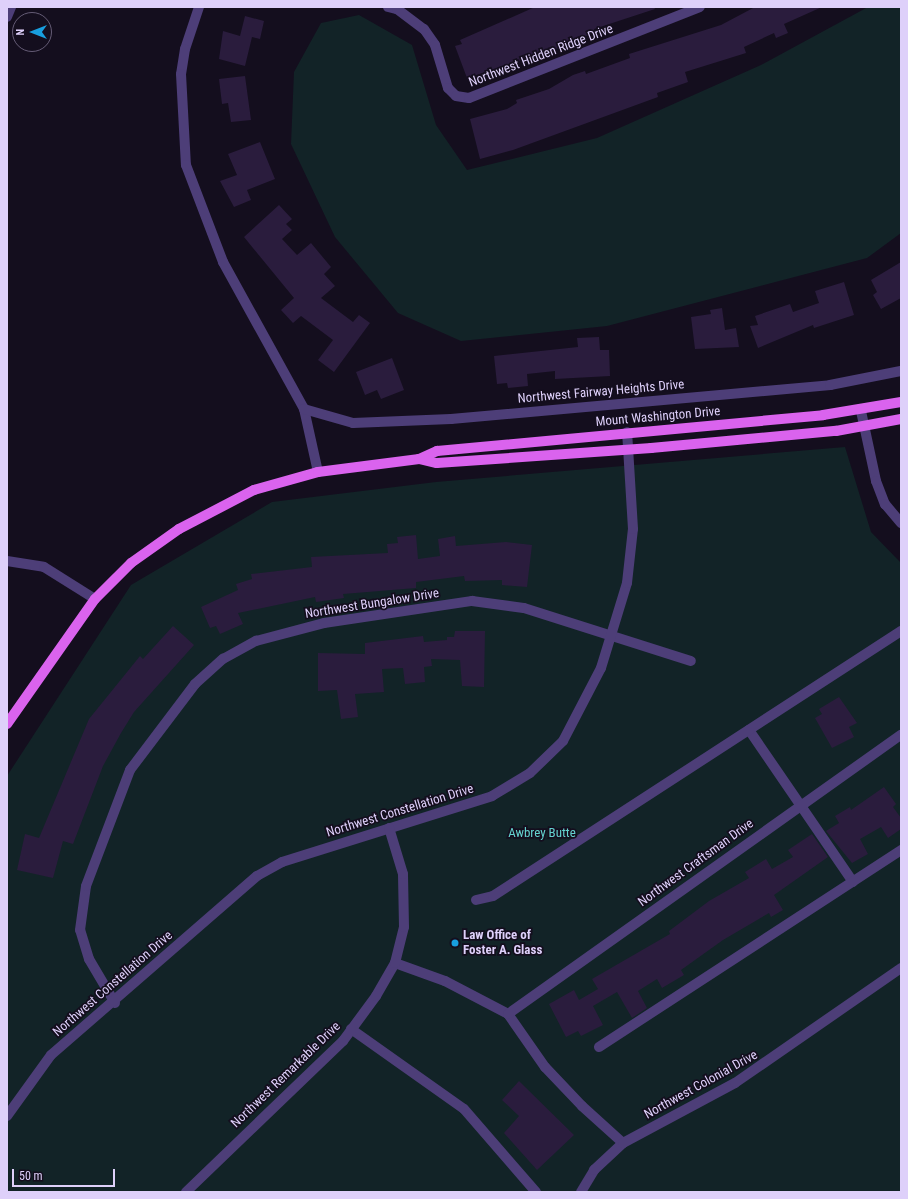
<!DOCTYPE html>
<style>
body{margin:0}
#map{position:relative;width:908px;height:1199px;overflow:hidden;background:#140e1e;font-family:"Roboto Condensed",sans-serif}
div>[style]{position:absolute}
.green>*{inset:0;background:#122327}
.building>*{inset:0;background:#2a1c3d}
.minor>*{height:10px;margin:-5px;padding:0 5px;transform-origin:5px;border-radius:5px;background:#4d3e78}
.major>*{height:10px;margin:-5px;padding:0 5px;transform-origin:5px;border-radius:5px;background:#da63ee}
.dots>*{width:11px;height:11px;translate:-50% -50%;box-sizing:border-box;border:2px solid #140e1e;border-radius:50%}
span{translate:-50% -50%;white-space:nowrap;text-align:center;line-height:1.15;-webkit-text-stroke:3.5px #140e1e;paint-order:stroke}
.street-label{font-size:13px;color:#ded0fa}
.park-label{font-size:13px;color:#64d2cf}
.poi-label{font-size:13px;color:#ded0fa;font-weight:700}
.left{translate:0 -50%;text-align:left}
.frame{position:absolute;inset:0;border:8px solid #ded0fa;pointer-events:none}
.north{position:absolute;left:12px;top:12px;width:40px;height:40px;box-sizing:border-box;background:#140e1e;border:1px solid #655c76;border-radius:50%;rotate:270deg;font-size:11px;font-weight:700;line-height:16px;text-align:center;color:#ded0fa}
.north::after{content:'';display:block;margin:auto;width:14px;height:18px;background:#189ede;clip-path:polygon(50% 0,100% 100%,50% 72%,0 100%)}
.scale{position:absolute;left:12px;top:1169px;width:103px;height:18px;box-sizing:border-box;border:2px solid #ded0fa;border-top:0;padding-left:5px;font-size:12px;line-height:14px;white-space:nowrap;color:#ded0fa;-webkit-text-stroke:3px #140e1e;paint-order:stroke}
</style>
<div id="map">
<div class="green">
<div style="clip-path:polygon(868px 7px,901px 7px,901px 233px,867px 258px,607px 326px,461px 341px,398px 313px,335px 237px,291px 144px,294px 72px,321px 23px,359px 15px,412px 45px,436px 125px,467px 170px,597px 138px,761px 65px)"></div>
<div style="clip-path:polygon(845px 447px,871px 532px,901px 563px,901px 1192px,7px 1192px,7px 776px,131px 585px,272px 502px,436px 482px)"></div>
</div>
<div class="building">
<div style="clip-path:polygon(535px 7px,654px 7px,655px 9px,594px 29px,595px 32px,565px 46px,467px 78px,455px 46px,462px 44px,460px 40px)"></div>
<div style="clip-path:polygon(755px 7px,822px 7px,784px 24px,788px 33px,776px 38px,774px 33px,744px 47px,746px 53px,685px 72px,688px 82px,657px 93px,658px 97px,513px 150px,480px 159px,470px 119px,507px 109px,517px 103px,516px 100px,549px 89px,573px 75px,585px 71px,586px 74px,630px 58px,629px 54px,721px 25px)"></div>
<div style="clip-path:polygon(245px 16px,264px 21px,260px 39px,252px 37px,245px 66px,219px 59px,223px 31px,240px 36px)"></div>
<div style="clip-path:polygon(245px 76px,251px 120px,231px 122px,228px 103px,222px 104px,219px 79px)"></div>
<div style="clip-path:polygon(260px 142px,275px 179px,247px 190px,251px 200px,234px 207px,220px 181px,237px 175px,228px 154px)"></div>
<div style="clip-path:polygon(279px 205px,292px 219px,286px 224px,292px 230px,282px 239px,297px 255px,311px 243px,331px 267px,324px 274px,335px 286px,321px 298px,353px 322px,359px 315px,370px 323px,334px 372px,318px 360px,333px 340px,301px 316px,293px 323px,281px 310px,294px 298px,244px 237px)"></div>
<div style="clip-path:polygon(901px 262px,901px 298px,881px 309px,873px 295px,877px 292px,871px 280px)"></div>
<div style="clip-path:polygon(844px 282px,854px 315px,814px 328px,813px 325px,758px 348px,750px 326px,758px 325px,755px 316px,790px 304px,793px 312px,819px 303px,815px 291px)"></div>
<div style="clip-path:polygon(722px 308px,725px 330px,736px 328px,739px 347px,695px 349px,691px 317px,711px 314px,710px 310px)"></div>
<div style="clip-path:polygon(599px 337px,600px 350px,609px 350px,610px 376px,555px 379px,555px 371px,527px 374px,528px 386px,508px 388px,507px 383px,497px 384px,494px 356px,578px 347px,577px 338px)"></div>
<div style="clip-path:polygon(392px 358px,404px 390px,381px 399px,377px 390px,365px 395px,356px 372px)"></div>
<div style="clip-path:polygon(416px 535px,418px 559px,440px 556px,438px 539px,455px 536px,456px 546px,506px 542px,532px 545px,527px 587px,502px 585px,502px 580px,465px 581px,464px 576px,416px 582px,416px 588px,343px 594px,344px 598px,316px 602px,315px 597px,238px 613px,243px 624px,220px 634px,216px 626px,210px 628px,201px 607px,238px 590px,236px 584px,252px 579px,251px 574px,312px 567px,311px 557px,388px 553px,387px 544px,398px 543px,397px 537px)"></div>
<div style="clip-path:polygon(173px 626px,194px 645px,134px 712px,121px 733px,103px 766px,73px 844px,63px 841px,53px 878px,17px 870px,25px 834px,39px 838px,89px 719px,140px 656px,143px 659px)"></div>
<div style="clip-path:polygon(455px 631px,485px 631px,484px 687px,462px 686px,460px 660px,431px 659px,432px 666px,424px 667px,425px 682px,405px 684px,403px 668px,382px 669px,384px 692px,355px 694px,358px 717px,341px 719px,337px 690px,318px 691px,318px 653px,365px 654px,365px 643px,423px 636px,424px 642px,447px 640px,447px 637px,454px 637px)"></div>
<div style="clip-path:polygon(839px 697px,857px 723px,849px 727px,854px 737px,832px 748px,815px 718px,822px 714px,819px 709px)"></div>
<div style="clip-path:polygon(884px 787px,896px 804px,893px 807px,901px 818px,901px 829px,888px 838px,881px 827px,860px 839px,868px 854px,852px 863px,826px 831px,839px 823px,835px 816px,850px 807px,851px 810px)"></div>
<div style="clip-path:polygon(812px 834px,828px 857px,774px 895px,783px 910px,771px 917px,769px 913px,723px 940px,681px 970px,684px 975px,662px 988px,657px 979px,638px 991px,647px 1008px,632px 1018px,617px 992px,593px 1006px,603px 1025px,581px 1036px,578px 1031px,566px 1037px,549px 1004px,574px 990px,579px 1000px,598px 989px,592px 979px,670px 934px,669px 931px,709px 901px,749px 878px,745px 872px,766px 859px,772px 869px,793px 857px,788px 850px)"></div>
<div style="clip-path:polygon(519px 1081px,574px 1135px,537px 1170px,504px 1133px,519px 1116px,502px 1100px)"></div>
</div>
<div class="minor">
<div style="left:199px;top:7px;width:44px;rotate:108.4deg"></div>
<div style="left:185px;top:49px;width:25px;rotate:99deg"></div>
<div style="left:181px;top:74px;width:91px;rotate:86.9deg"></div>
<div style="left:186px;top:165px;width:104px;rotate:69.1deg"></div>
<div style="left:223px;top:262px;width:168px;rotate:61.1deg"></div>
<div style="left:388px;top:7px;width:9px;rotate:13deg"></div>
<div style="left:397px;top:9px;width:34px;rotate:37deg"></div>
<div style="left:424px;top:29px;width:19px;rotate:55deg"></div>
<div style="left:435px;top:45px;width:45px;rotate:73.2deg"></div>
<div style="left:448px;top:88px;width:11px;rotate:45deg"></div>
<div style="left:456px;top:96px;width:13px;rotate:9deg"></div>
<div style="left:469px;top:98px;width:248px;rotate:-21.5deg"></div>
<div style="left:7px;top:17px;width:11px;rotate:-68deg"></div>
<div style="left:861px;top:411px;width:72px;rotate:77.9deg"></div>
<div style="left:876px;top:481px;width:25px;rotate:69deg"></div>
<div style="left:885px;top:504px;width:25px;rotate:50deg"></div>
<div style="left:318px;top:472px;width:65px;rotate:-102.5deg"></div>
<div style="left:304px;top:409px;width:51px;rotate:15.9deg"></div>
<div style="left:353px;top:423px;width:98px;rotate:-2.3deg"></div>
<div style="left:451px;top:419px;width:381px;rotate:-5.1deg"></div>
<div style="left:830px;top:385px;width:72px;rotate:-11.2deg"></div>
<div style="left:7px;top:561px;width:37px;rotate:9deg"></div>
<div style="left:44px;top:567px;width:60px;rotate:32.1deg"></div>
<div style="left:749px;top:730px;width:184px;rotate:55.6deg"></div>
<div style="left:476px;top:900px;width:17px;rotate:-13deg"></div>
<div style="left:493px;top:896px;width:487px;rotate:-33deg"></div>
<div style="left:395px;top:963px;width:53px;rotate:19.8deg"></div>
<div style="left:445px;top:981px;width:71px;rotate:27.6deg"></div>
<div style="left:508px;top:1014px;width:65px;rotate:55.1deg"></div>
<div style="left:545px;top:1067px;width:54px;rotate:46.5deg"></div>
<div style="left:582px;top:1106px;width:55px;rotate:42.1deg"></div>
<div style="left:115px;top:1003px;width:51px;rotate:-120.6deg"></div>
<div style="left:89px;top:959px;width:30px;rotate:-107deg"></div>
<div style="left:80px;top:930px;width:44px;rotate:-82.2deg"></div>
<div style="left:86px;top:886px;width:124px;rotate:-69.2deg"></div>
<div style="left:130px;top:770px;width:108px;rotate:-52.9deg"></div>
<div style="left:195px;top:684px;width:38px;rotate:-42deg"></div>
<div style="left:223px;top:659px;width:38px;rotate:-29deg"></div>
<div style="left:256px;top:641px;width:70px;rotate:-14.8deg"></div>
<div style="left:324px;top:623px;width:150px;rotate:-8.5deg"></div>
<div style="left:472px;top:601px;width:52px;rotate:7.7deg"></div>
<div style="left:524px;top:608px;width:175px;rotate:17.6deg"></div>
<div style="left:508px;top:1014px;width:482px;rotate:-35.4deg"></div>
<div style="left:351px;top:1029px;width:138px;rotate:35.3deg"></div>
<div style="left:464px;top:1109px;width:110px;rotate:49.1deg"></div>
<div style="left:599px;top:1047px;width:361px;rotate:-33.1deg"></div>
<div style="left:7px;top:1116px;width:75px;rotate:-54.2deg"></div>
<div style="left:51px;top:1055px;width:273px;rotate:-41deg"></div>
<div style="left:257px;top:876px;width:29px;rotate:-29deg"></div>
<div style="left:282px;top:862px;width:220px;rotate:-17.4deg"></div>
<div style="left:492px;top:796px;width:44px;rotate:-31.2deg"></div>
<div style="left:530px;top:773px;width:46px;rotate:-44.1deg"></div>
<div style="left:563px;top:741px;width:82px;rotate:-62.5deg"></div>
<div style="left:601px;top:668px;width:89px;rotate:-73deg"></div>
<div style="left:627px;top:583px;width:54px;rotate:-83.7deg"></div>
<div style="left:633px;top:529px;width:97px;rotate:-93.5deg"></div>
<div style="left:186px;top:1192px;width:218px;rotate:-43.9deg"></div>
<div style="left:343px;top:1041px;width:56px;rotate:-53.7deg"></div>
<div style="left:376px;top:996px;width:38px;rotate:-60deg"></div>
<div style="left:395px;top:963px;width:37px;rotate:-76deg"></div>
<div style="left:404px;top:927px;width:53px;rotate:-91.1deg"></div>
<div style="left:403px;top:874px;width:48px;rotate:-106.9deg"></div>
<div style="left:581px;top:1192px;width:26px;rotate:-59deg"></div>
<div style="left:594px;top:1170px;width:40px;rotate:-43deg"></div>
<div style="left:623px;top:1143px;width:127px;rotate:-28.2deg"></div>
<div style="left:735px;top:1083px;width:202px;rotate:-34.7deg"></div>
</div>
<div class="major">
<div style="left:419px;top:459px;width:18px;rotate:13deg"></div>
<div style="left:437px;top:463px;width:215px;rotate:-4deg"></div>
<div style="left:651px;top:448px;width:186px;rotate:-5.3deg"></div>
<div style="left:836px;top:431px;width:66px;rotate:-10.5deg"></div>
<div style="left:7px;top:724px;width:153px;rotate:-54.9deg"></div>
<div style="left:95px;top:599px;width:51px;rotate:-45deg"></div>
<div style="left:131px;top:563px;width:59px;rotate:-35.3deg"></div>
<div style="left:179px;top:529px;width:85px;rotate:-27.5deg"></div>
<div style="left:254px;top:490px;width:66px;rotate:-15.7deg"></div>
<div style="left:318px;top:472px;width:102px;rotate:-7.3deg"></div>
<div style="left:419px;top:459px;width:20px;rotate:-24deg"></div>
<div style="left:437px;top:451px;width:388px;rotate:-5.3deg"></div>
<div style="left:823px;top:415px;width:79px;rotate:-9.5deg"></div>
</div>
<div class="dots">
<div style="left:455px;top:943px;background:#189ede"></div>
</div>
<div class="street-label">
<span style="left:541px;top:56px;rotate:-21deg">Northwest Hidden Ridge Drive</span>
<span style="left:601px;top:392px;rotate:-5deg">Northwest Fairway Heights Drive</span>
<span style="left:658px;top:417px;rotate:-5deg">Mount Washington Drive</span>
<span style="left:372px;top:604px;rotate:-9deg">Northwest Bungalow Drive</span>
<span style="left:400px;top:811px;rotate:-17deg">Northwest Constellation Drive</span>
<span style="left:696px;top:863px;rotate:-36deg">Northwest Craftsman Drive</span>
<span style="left:113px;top:984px;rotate:-41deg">Northwest Constellation Drive</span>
<span style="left:286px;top:1075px;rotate:-44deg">Northwest Remarkable Drive</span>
<span style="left:701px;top:1085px;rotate:-29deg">Northwest Colonial Drive</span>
</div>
<div class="park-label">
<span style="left:542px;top:833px">Awbrey Butte</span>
</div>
<div class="poi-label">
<span class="left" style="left:463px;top:943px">Law Office of<br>Foster A. Glass</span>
</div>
<div class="frame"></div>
<div class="north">N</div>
<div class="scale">50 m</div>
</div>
